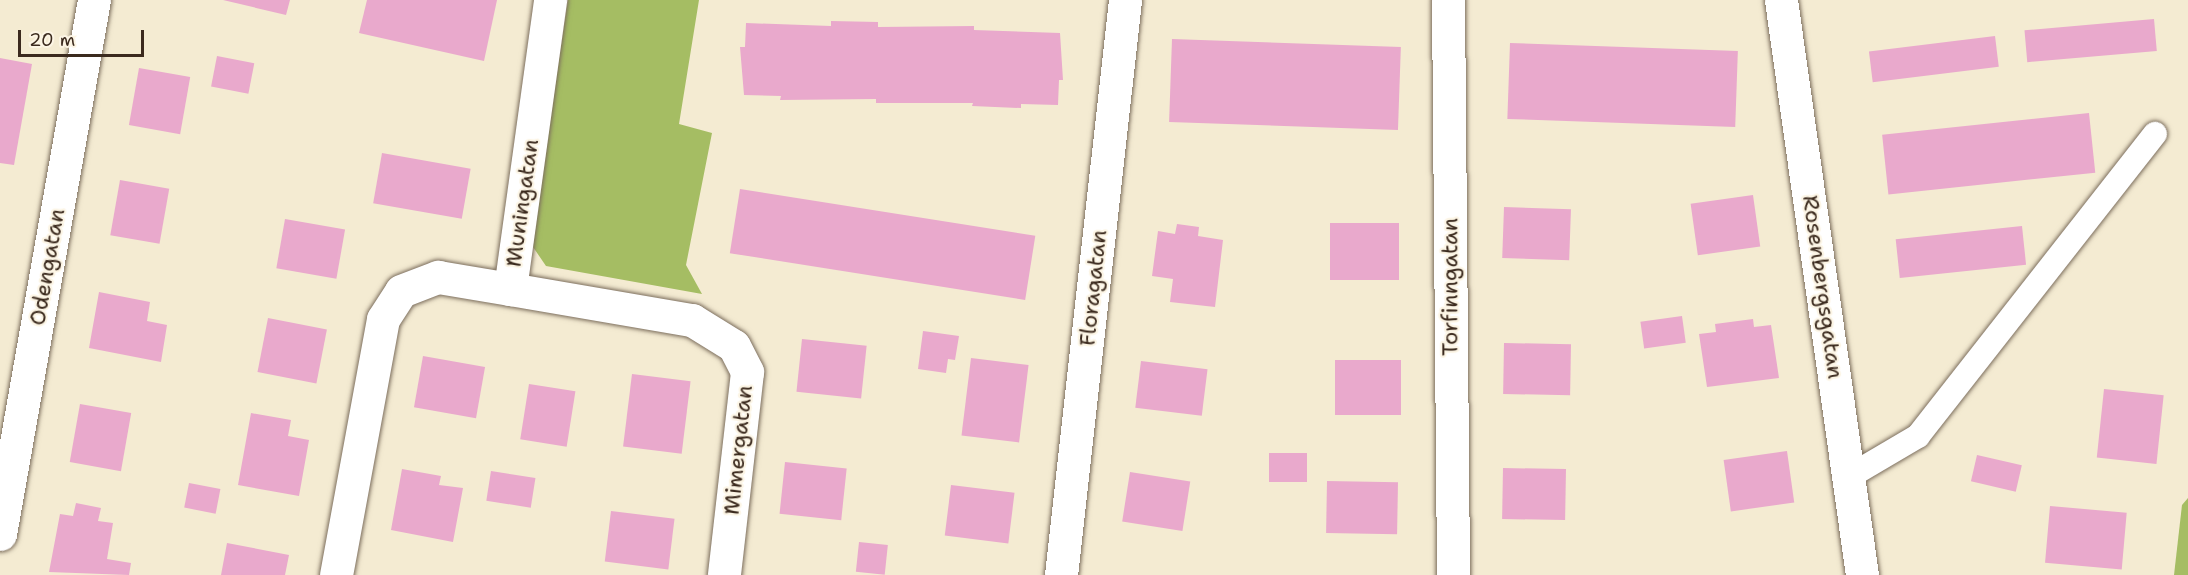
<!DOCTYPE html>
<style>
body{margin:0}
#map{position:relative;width:2188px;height:575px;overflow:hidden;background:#f4ebd2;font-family:"Shantell Sans",sans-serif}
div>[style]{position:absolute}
.green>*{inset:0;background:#a5bd63}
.building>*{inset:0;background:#e9a9cc;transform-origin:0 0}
.roads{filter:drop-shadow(0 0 2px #7c6e5d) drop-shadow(0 0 2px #7c6e5d)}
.lane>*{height:24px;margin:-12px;padding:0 12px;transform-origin:12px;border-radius:12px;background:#fff}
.street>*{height:33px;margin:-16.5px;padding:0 16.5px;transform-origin:16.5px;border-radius:16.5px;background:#fff}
span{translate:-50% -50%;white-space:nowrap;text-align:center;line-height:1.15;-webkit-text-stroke:4.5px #fcf5e5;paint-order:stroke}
.street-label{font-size:22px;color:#3b2a1e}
.scale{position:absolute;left:18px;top:30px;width:126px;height:27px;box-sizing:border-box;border:3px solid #3b2a1e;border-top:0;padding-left:8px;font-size:18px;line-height:21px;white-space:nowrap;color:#3b2a1e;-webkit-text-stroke:4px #fcf5e5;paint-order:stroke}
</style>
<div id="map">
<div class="green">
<div style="clip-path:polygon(568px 0,699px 0,679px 124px,712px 133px,686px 265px,702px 294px,546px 266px,531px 244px)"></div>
<div style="clip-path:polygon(2188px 498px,2188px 575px,2174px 575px,2182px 505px)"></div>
</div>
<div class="building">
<div style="clip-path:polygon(223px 0,290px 0,286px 15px)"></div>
<div style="clip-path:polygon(367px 0,497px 0,484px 61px,359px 33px)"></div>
<div style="left:2154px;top:19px;width:32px;height:130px;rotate:85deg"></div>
<div style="clip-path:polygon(831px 21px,878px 22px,878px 27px,974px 26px,974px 30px,1060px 33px,1063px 80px,1059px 80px,1058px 105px,1021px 104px,1021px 108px,972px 106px,973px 103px,876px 103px,876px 99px,780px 100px,781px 96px,744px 95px,740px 47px,745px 47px,746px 23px,831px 26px)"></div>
<div style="left:1995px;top:36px;width:31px;height:127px;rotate:83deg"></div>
<div style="left:1172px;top:39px;width:229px;height:83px;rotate:2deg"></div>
<div style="left:1510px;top:43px;width:228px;height:76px;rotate:2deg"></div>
<div style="left:217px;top:56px;width:38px;height:31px;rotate:11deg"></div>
<div style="clip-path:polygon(0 58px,32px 64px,14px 165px,0 163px)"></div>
<div style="left:139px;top:68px;width:52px;height:58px;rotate:10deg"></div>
<div style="left:2089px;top:113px;width:60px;height:208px;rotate:84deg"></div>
<div style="left:382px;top:153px;width:90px;height:51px;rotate:10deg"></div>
<div style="left:120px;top:180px;width:50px;height:56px;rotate:10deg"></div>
<div style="left:740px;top:189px;width:299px;height:65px;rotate:9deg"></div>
<div style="left:1753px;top:195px;width:52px;height:63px;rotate:82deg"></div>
<div style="left:1504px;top:207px;width:67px;height:51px;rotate:2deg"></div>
<div style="left:285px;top:219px;width:61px;height:50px;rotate:10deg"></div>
<div style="left:1330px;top:223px;width:69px;height:57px"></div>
<div style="clip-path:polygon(1177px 224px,1199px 227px,1198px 236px,1223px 240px,1215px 307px,1170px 302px,1173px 279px,1152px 276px,1158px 231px,1175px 234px)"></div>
<div style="left:2022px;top:226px;width:39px;height:127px;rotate:84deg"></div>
<div style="clip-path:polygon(99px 292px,150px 302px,147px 321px,167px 325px,161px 362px,89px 348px)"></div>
<div style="left:1682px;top:316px;width:27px;height:42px;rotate:82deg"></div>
<div style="left:268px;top:318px;width:60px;height:55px;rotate:11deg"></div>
<div style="clip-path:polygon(1753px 319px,1754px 327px,1771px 325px,1779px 378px,1707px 387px,1699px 334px,1716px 332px,1715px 324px)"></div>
<div style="clip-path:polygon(923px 331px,959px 336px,955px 360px,948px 359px,946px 373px,918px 369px)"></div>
<div style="left:802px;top:339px;width:65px;height:53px;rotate:6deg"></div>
<div style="left:1504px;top:343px;width:67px;height:51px;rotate:1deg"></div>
<div style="left:423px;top:356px;width:63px;height:52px;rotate:10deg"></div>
<div style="left:971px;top:358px;width:58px;height:78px;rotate:7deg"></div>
<div style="left:1401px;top:360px;width:55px;height:66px;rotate:90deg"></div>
<div style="left:1141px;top:361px;width:67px;height:47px;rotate:7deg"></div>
<div style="left:632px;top:374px;width:59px;height:73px;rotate:7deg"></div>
<div style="left:529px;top:384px;width:47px;height:56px;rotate:9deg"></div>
<div style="left:2104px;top:389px;width:60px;height:69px;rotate:6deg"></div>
<div style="left:80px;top:404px;width:52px;height:59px;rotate:10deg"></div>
<div style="clip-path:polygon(251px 413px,291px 420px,288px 436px,309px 440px,299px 496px,238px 485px)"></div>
<div style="left:1787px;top:451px;width:52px;height:64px;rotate:82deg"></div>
<div style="left:1269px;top:453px;width:38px;height:29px"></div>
<div style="left:1977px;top:455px;width:46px;height:27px;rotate:13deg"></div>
<div style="left:785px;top:462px;width:62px;height:52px;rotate:6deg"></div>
<div style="left:1503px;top:468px;width:63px;height:51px;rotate:1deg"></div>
<div style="clip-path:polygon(402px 469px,441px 476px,439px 485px,463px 488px,453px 542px,391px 530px)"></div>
<div style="left:491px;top:471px;width:45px;height:30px;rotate:9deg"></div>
<div style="left:1130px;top:472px;width:61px;height:50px;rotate:9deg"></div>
<div style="left:1327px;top:481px;width:71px;height:52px;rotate:1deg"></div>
<div style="left:189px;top:483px;width:32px;height:25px;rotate:11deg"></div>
<div style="left:951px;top:485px;width:64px;height:51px;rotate:7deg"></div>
<div style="clip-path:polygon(76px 503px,101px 508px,98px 521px,113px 523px,107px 559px,131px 563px,129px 575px,49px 572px,60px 514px,73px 516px)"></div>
<div style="left:2050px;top:506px;width:77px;height:57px;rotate:5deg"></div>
<div style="left:611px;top:511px;width:64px;height:51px;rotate:7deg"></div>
<div style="left:859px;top:542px;width:29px;height:30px;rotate:6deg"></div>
<div style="clip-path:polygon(227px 543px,289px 555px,285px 575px,221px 575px)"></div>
</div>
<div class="roads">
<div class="lane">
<div style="left:1850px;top:476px;width:79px;rotate:-30.5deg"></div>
<div style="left:1918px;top:436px;width:384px;rotate:-51.9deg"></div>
</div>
<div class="street">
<div style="left:1448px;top:0;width:575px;rotate:89.5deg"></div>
<div style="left:1781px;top:0;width:581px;rotate:81.98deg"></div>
<div style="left:510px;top:289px;width:185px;rotate:9.7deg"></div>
<div style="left:692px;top:320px;width:49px;rotate:31.8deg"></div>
<div style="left:734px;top:346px;width:29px;rotate:63deg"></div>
<div style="left:747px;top:372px;width:204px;rotate:96.5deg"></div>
<div style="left:0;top:534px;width:542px;rotate:-80.02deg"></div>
<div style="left:336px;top:575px;width:260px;rotate:-79.6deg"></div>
<div style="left:383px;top:319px;width:33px;rotate:-57deg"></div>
<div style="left:401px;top:291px;width:40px;rotate:-21deg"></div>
<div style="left:438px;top:277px;width:73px;rotate:9.5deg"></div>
<div style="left:510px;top:289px;width:292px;rotate:-82.1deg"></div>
<div style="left:1061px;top:575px;width:579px;rotate:-83.65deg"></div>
</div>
</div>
<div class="street-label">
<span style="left:522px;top:203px;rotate:-82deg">Muningatan</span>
<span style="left:47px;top:267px;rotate:-80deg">Odengatan</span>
<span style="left:1450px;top:287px;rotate:-90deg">Torfinngatan</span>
<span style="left:1823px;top:287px;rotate:82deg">Rosenbergsgatan</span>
<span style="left:1093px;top:288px;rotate:-84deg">Floragatan</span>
<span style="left:738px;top:450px;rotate:-84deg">Mimergatan</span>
</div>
<div class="scale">20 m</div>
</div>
